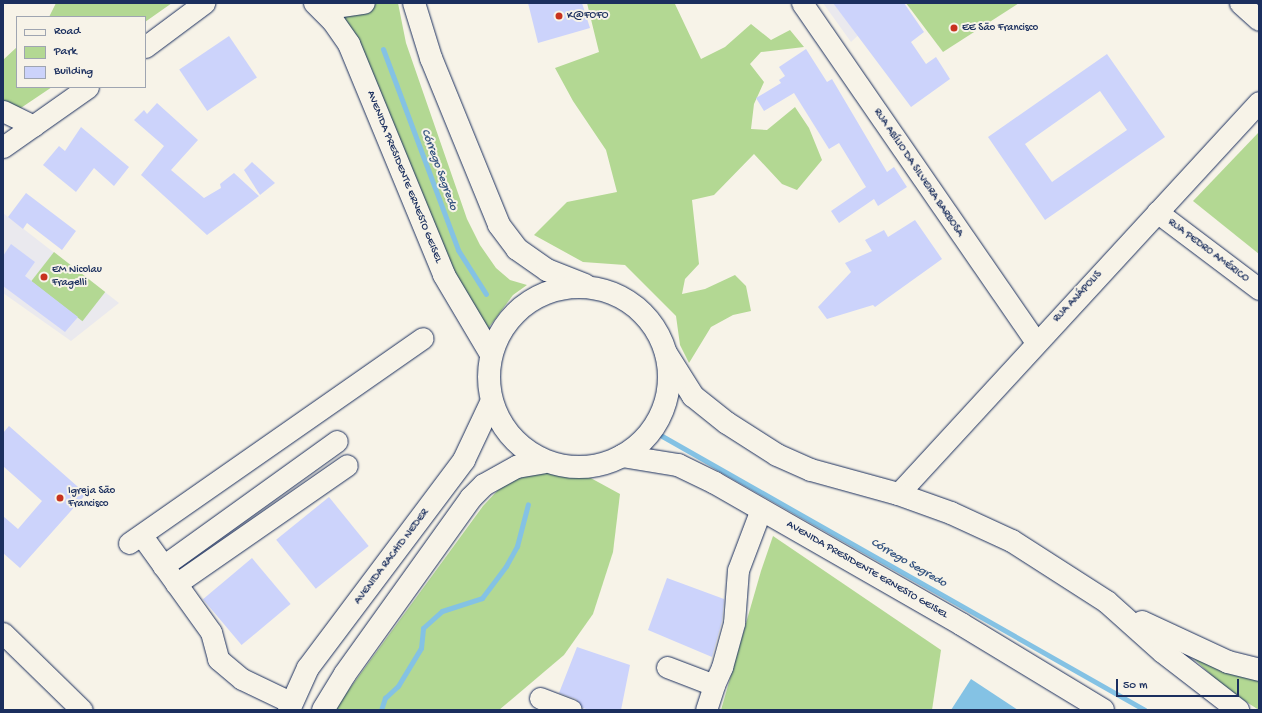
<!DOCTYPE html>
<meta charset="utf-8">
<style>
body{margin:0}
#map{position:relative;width:1262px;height:713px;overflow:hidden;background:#f7f3e8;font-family:"Gochi Hand",sans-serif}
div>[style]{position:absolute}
.built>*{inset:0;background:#eae9ee}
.green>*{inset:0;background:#b3d893;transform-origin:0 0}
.water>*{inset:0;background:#84c2e4}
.stream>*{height:5px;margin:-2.5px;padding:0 2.5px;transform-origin:2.5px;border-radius:2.5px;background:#84c2e4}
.building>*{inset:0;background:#ccd3fb;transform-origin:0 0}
.roads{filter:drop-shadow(0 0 1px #1b2f5e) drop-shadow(0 0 1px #1b2f5e)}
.minor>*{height:21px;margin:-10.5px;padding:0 10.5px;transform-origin:10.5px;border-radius:10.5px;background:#f7f3e8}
.major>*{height:22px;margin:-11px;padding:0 11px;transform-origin:11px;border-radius:11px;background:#f7f3e8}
.major>.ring{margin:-11px;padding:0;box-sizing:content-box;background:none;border:22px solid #f7f3e8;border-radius:50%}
.dots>*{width:11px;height:11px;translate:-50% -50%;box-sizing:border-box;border:2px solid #f7f3e8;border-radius:50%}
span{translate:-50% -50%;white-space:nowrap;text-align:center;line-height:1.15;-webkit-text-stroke:4px #f7f3e8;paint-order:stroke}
.poi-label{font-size:11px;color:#1b2f5e}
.left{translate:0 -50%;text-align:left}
.street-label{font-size:11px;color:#1b2f5e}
.water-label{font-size:12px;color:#355480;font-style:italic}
.frame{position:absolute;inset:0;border:4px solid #1b2f5e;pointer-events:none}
.legend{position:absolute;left:16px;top:16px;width:130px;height:72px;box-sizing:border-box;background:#f7f3e8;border:1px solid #9fa5b1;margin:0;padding:5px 7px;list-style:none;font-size:12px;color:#1b2f5e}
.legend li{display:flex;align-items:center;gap:8px;height:20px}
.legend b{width:20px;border:1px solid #9fa5b1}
.scale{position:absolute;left:1116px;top:679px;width:123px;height:18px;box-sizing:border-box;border:2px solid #1b2f5e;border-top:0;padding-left:5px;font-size:12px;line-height:14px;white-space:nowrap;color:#1b2f5e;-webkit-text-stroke:3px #f7f3e8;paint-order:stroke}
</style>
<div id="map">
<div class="built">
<div style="clip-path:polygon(823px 3px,902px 3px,869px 25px,851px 42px)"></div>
<div style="clip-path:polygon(3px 213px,119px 303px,71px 341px,3px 293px)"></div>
</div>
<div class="green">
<div style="clip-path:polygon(56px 3px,172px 3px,145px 22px,145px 17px,49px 17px)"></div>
<div style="clip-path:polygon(378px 3px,398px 3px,406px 43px,467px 219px,480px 245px,496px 268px,510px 280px,527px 285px,513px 295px,484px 334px,452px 271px,375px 78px,340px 13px,362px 11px)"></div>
<div style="clip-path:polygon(587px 3px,675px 4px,701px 59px,725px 47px,751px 24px,771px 40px,790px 30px,804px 47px,761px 52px,750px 64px,764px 82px,754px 104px,751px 129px,767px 130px,795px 107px,809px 128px,822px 160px,797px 190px,782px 184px,754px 154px,714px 195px,692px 200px,699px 264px,685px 279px,682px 294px,705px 289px,735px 275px,746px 286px,751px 311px,733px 315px,711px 327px,689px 363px,680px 345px,676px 316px,625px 265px,583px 262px,534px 235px,567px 202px,617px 192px,606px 150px,573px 101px,555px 68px,599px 52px)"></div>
<div style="clip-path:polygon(906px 3px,1019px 3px,943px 52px)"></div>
<div style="clip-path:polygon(17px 47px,17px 87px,52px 87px,3px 120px,3px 60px)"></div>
<div style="clip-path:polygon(1259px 132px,1259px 254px,1193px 201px)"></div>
<div style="left:54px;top:252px;width:65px;height:37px;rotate:38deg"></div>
<div style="clip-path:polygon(529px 470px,587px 476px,620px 494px,613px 552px,593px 614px,564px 655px,499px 710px,334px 710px,483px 506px,498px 490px)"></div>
<div style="clip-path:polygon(773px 536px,941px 650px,932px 710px,721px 710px,761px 571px)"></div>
<div style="clip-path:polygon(1192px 657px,1259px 679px,1259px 710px,1226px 689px)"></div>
</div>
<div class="water">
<div style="clip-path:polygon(971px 679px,1018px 710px,951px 710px)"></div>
</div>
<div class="stream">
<div style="left:383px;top:49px;width:215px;rotate:69.5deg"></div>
<div style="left:458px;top:250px;width:52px;rotate:57.5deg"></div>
<div style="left:662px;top:436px;width:555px;rotate:29.57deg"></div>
<div style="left:381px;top:710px;width:13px;rotate:-72deg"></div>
<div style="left:385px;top:698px;width:18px;rotate:-43deg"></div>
<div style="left:398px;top:686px;width:44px;rotate:-58.8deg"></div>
<div style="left:421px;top:648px;width:20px;rotate:-84deg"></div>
<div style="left:423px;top:628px;width:25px;rotate:-42deg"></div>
<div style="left:442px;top:611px;width:42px;rotate:-18deg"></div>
<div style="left:482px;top:598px;width:40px;rotate:-53deg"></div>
<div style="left:506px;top:566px;width:23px;rotate:-61deg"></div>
<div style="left:517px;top:546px;width:43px;rotate:-75.3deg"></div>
</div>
<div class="building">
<div style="clip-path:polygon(528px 3px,582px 3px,590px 28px,538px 43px)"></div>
<div style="clip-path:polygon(833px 3px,904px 3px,924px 32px,911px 42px,926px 64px,936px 57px,950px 79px,911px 107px)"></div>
<div style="left:229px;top:36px;width:50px;height:60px;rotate:56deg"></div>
<div style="clip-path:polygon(806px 49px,827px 82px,832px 79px,887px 172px,894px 167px,907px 187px,878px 206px,874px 199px,839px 223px,831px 211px,866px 187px,839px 143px,829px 149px,794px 93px,764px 111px,756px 98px,781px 83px,779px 80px,785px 76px,779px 67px)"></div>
<div style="clip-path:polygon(evenodd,1107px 54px,1165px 137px,1045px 220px,988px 137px,1107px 54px,1100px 91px,1127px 130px,1052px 182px,1025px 144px,1100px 91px)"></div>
<div style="clip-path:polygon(157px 103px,198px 140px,171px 170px,204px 198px,221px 188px,220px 184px,234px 173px,259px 196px,207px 235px,141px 175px,164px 146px,134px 120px,144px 110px,147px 114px)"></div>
<div style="clip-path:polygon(81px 127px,129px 167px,114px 186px,94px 168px,76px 192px,43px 165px,59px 146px,65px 151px)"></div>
<div style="clip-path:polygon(252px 162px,275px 183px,260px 195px,244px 170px)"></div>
<div style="clip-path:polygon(26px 193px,76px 231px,62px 250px,27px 223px,23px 229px,8px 217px)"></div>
<div style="clip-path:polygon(915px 220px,942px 259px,875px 307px,873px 305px,827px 319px,818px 307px,851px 272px,845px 263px,872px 251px,865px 240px,884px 230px,888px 237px)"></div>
<div style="clip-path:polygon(11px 244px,35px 262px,25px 276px,78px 317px,65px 332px,3px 286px,3px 256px)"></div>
<div style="clip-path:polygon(9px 426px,86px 494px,20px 568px,3px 553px,3px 516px,18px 529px,42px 501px,3px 466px,3px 433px)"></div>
<div style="left:329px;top:497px;width:63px;height:68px;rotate:51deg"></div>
<div style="left:252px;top:558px;width:60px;height:64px;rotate:50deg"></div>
<div style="clip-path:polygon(667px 578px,724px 599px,722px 621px,712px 657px,648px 630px)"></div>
<div style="clip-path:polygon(577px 647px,630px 665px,621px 710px,589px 710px,583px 708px,576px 699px,559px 693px)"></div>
</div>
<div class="roads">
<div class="minor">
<div style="left:802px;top:3px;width:412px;rotate:55.4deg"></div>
<div style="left:1240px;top:3px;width:25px;rotate:42deg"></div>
<div style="left:145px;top:47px;width:74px;rotate:-36.7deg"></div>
<div style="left:3px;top:111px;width:34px;rotate:26deg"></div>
<div style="left:3px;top:147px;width:104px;rotate:-35.2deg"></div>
<div style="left:1157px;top:212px;width:128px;rotate:37deg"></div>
<div style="left:898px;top:494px;width:533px;rotate:-47.36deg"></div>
<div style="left:142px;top:536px;width:118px;rotate:54.3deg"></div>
<div style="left:211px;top:632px;width:28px;rotate:75deg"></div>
<div style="left:218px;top:659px;width:31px;rotate:40deg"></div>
<div style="left:242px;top:679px;width:55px;rotate:25.6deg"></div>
<div style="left:129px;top:543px;width:358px;rotate:-34.9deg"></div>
<div style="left:163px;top:566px;width:214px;rotate:-35.7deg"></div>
<div style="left:176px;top:584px;width:208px;rotate:-34.8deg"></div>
<div style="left:3px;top:633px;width:110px;rotate:44.3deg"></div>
<div style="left:667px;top:667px;width:50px;rotate:21deg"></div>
<div style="left:714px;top:685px;width:20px;rotate:-66deg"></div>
<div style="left:722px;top:667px;width:46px;rotate:-74.7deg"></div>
<div style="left:734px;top:623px;width:53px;rotate:-85.7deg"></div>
<div style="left:738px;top:570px;width:65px;rotate:-69.3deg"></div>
<div style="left:540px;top:698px;width:33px;rotate:21deg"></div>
<div style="left:706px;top:710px;width:26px;rotate:-72deg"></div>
</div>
<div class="major">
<div style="left:315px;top:3px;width:25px;rotate:45deg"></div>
<div style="left:333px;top:21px;width:28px;rotate:55deg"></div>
<div style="left:349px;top:44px;width:250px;rotate:67.6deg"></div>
<div style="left:444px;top:275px;width:92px;rotate:59.3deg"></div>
<div style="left:319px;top:3px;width:16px;rotate:14deg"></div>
<div style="left:335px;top:7px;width:29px;rotate:-8deg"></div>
<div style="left:414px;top:3px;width:58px;rotate:72.8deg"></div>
<div style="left:431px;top:58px;width:180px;rotate:67.8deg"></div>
<div style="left:499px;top:225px;width:30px;rotate:53deg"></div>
<div style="left:517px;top:249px;width:37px;rotate:35deg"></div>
<div style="left:547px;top:270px;width:41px;rotate:21.5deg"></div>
<div class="ring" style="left:489px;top:287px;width:158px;height:158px"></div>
<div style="left:666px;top:353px;width:51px;rotate:57.9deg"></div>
<div style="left:693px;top:396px;width:43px;rotate:38.5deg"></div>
<div style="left:727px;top:423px;width:59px;rotate:32.6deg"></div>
<div style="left:777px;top:455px;width:37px;rotate:24deg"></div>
<div style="left:811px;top:470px;width:90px;rotate:15.4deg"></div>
<div style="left:898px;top:494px;width:56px;rotate:19.7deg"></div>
<div style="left:951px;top:513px;width:67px;rotate:24.7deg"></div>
<div style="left:1012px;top:541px;width:113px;rotate:32.7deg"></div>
<div style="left:1107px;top:602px;width:75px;rotate:41.8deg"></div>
<div style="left:1163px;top:652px;width:95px;rotate:37.7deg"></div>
<div style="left:622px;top:456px;width:57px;rotate:9.1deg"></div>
<div style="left:678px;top:465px;width:41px;rotate:25.9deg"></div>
<div style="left:715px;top:483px;width:284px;rotate:29.8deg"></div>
<div style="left:961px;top:624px;width:166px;rotate:31.2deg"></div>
<div style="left:1142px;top:622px;width:95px;rotate:24.9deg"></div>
<div style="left:1228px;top:662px;width:32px;rotate:14deg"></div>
<div style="left:289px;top:710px;width:46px;rotate:-65.7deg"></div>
<div style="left:308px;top:668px;width:260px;rotate:-53.1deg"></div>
<div style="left:464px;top:460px;width:63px;rotate:-64.7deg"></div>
<div style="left:323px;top:710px;width:42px;rotate:-58.6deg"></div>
<div style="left:345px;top:674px;width:216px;rotate:-54.4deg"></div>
<div style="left:471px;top:498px;width:18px;rotate:-45deg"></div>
<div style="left:484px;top:485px;width:38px;rotate:-29deg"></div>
<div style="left:517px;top:467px;width:27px;rotate:-10deg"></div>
</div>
</div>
<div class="dots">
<div style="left:559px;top:16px;background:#c8321e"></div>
<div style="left:954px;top:28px;background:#c8321e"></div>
<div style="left:44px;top:277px;background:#c8321e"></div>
<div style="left:60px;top:498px;background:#c8321e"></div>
</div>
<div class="poi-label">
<span class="left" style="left:567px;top:16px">K@FOFO</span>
<span class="left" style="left:962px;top:28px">EE São Francisco</span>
<span class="left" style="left:52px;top:277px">EM Nicolau<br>Fragelli</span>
<span class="left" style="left:68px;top:498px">Igreja São<br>Francisco</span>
</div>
<div class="street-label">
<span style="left:918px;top:173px;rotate:56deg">RUA ABÍLIO DA SILVEIRA BARBOSA</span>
<span style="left:404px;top:177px;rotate:68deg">AVENIDA PRESIDENTE ERNESTO GEISEL</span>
<span style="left:1208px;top:251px;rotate:37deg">RUA PEDRO AMÉRICO</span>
<span style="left:1078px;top:297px;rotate:-47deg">RUA ANÁPOLIS</span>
<span style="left:392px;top:557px;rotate:-53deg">AVENIDA RACHID NEDER</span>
<span style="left:867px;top:570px;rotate:30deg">AVENIDA PRESIDENTE ERNESTO GEISEL</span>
</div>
<div class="water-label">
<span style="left:438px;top:170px;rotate:70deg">Córrego Segredo</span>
<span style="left:908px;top:564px;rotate:30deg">Córrego Segredo</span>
</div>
<div class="frame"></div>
<ul class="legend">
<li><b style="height:5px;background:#f7f3e8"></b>Road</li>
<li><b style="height:11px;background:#b3d893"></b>Park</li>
<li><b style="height:11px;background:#ccd3fb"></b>Building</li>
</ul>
<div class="scale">50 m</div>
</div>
